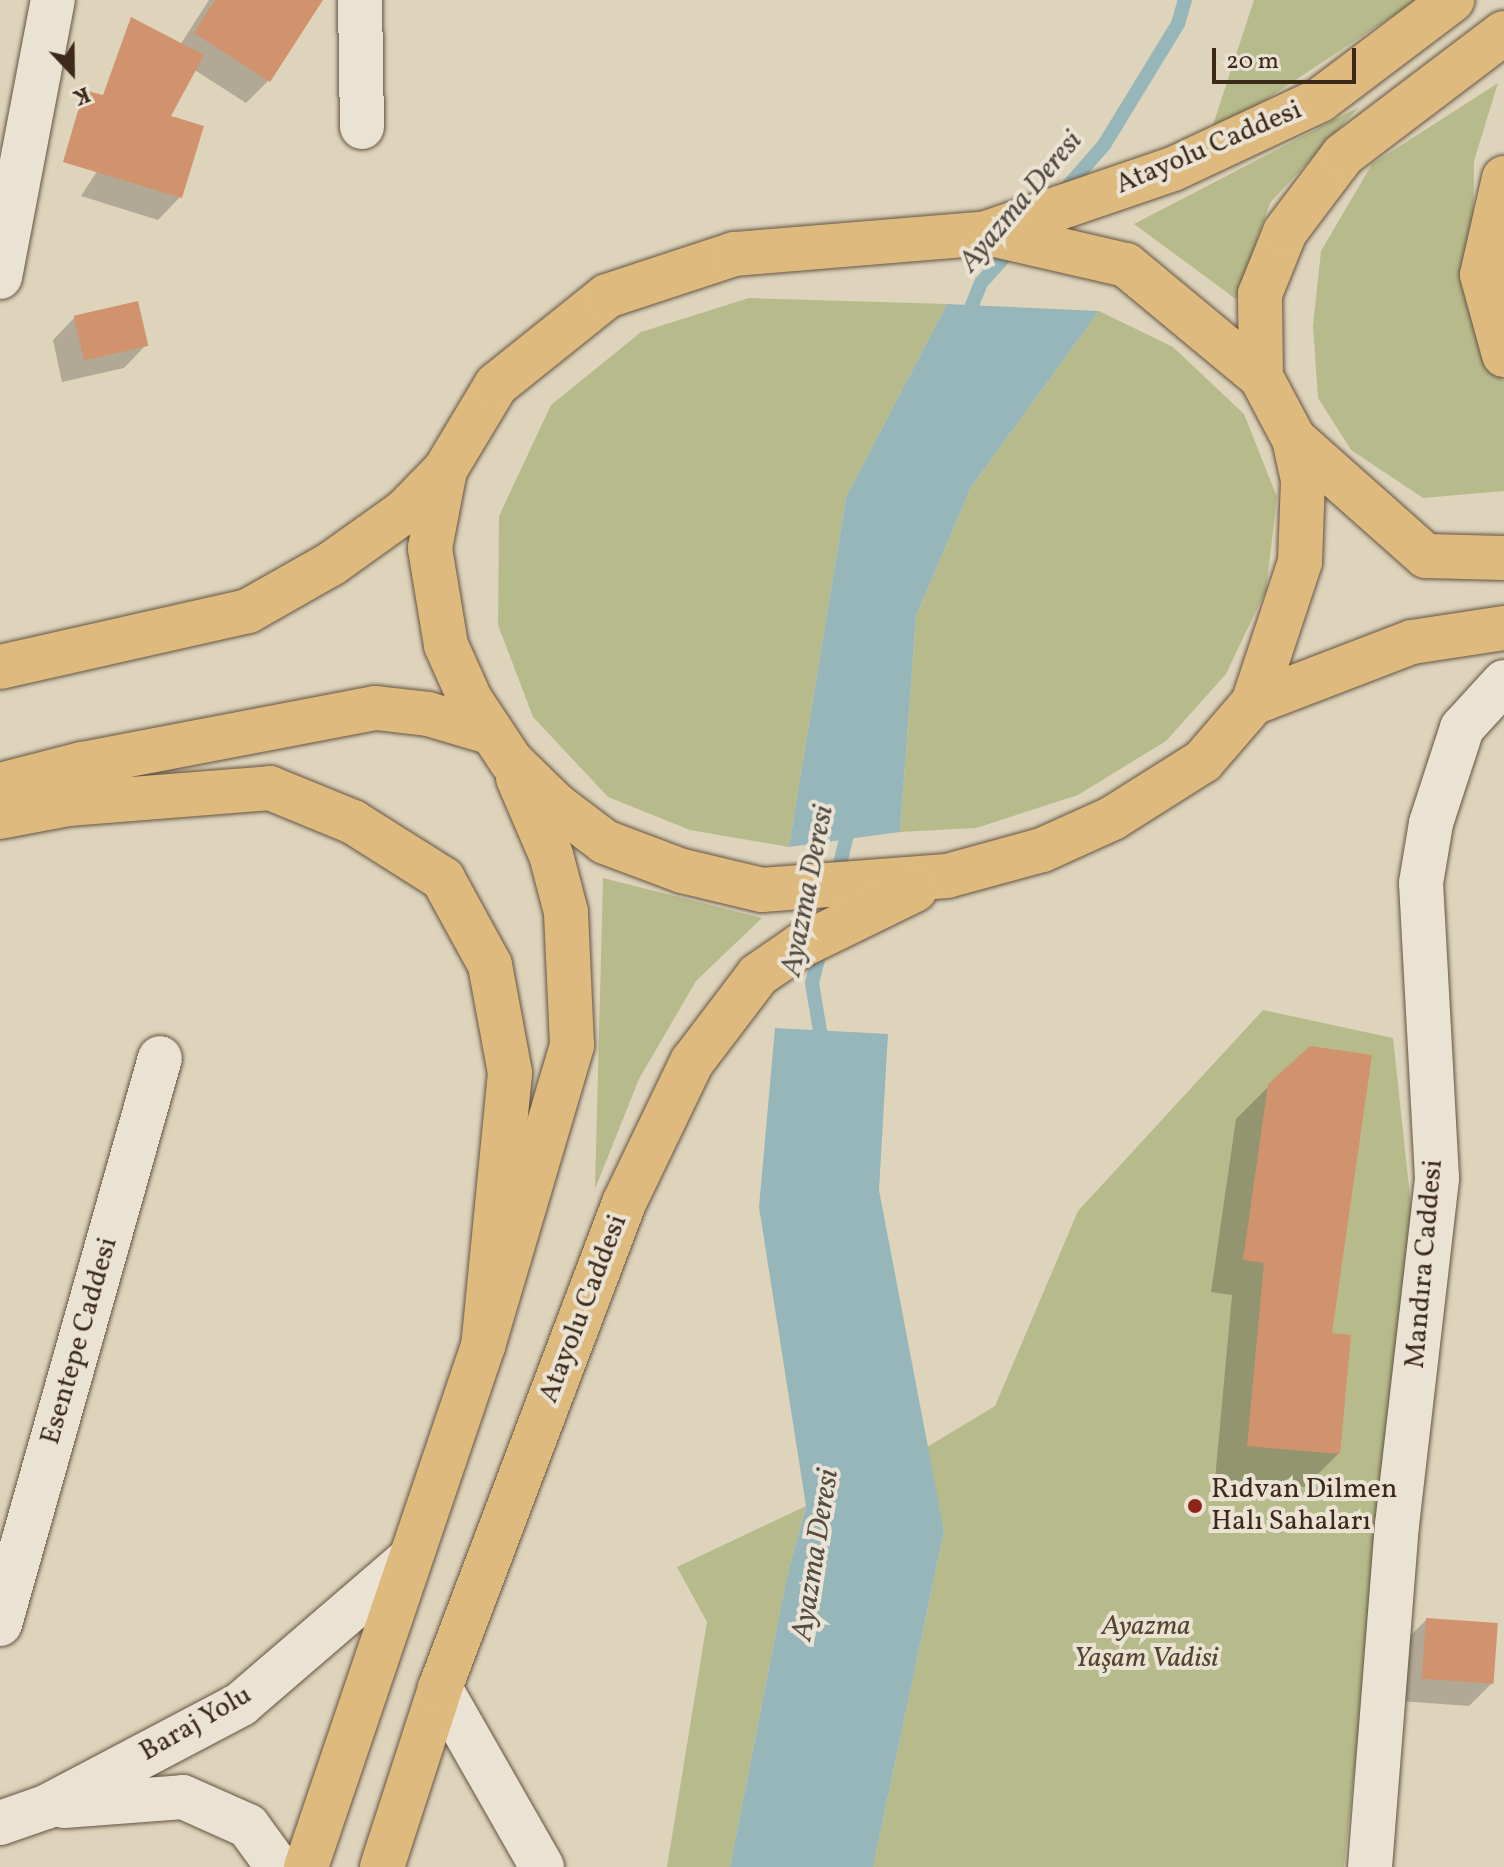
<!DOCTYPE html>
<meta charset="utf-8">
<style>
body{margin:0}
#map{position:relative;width:1504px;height:1867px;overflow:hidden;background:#ded4bb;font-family:Vollkorn,serif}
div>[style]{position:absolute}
.green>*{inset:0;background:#b7bb8c}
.water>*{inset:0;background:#97b6b9}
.shadow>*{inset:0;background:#0003}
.stream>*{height:14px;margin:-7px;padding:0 7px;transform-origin:7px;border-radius:7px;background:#97b6b9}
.building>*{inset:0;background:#d0936e;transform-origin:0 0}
.roads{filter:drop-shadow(0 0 2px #645442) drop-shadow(0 0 2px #645442)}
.minor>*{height:44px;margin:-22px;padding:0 22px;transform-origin:22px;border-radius:22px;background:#eae3d3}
.major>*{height:44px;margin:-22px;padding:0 22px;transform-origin:22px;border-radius:22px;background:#dfba7e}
.highway>*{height:44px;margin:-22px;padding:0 22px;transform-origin:22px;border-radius:22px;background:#dfba7e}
.dots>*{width:22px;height:22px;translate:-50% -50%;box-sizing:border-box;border:4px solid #eae3d3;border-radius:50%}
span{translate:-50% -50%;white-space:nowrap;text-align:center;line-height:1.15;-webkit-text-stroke:8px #eae3d3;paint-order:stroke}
.street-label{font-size:28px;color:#3c291a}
.poi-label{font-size:28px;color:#3c291a}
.left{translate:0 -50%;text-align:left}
.park-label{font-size:28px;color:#554631;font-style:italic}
.water-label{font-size:30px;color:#534c42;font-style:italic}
.north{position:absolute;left:32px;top:32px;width:80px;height:80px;-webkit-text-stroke:6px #eae3d3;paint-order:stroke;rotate:158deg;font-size:22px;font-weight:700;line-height:32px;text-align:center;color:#3c291a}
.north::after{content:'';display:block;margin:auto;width:28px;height:36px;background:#3c291a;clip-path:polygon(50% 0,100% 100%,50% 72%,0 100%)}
.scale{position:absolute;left:1212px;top:48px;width:144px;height:36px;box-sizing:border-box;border:4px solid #3c291a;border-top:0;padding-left:10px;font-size:24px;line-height:28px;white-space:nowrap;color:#3c291a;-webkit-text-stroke:6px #eae3d3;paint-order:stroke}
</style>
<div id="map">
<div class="green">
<div style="clip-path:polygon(1254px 0,1417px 0,1209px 137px)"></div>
<div style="clip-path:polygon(1498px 83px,1474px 161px,1473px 263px,1491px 364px,1504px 381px,1504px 491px,1423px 498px,1351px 450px,1318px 398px,1313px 326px,1321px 251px,1372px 164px)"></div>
<div style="clip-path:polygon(1359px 107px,1270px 203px,1236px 299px,1134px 224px)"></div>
<div style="clip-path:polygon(749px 298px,947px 304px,846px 497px,789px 847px,690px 830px,608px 797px,533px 717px,498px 625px,499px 516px,551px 405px,641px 332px)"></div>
<div style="clip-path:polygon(1099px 311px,1173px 347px,1244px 414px,1277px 497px,1266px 590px,1226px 674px,1166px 741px,1078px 795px,976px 828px,900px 832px,916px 616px,971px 487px)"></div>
<div style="clip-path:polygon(603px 878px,762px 918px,696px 981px,639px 1079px,595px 1189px)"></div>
<div style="clip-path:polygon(1263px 1010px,1393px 1038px,1413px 1224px,1344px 1867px,873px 1867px,944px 1531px,927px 1447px,995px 1406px,1078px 1211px)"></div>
<div style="clip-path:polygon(806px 1506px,786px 1581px,730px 1867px,667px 1867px,707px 1622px,677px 1567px)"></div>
</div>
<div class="water">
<div style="clip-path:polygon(947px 304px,1099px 311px,971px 487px,916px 616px,900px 832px,789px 847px,846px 497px)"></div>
<div style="clip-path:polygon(775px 1028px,888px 1034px,879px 1190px,944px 1531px,873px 1867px,730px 1867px,786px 1581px,806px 1506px,759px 1207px)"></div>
</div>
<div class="shadow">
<div style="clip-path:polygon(209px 0,292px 0,269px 80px,246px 103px,173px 56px)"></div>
<div style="clip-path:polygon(122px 133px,180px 197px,158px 220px,81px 196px)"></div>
<div style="clip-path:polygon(75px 317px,146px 345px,124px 368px,62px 382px,53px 340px)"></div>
<div style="clip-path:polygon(1270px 1085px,1330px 1335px,1338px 1454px,1305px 1487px,1215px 1479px,1232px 1295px,1211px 1292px,1236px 1119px)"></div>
<div style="clip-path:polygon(1426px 1620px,1492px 1683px,1469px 1706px,1400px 1701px,1404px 1642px)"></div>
</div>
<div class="stream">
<div style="left:1061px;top:194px;width:65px;rotate:-48.7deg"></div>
<div style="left:1104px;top:145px;width:142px;rotate:-58.6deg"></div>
<div style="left:1178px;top:24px;width:25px;rotate:-74deg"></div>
<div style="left:966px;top:320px;width:40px;rotate:-68deg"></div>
<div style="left:981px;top:283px;width:51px;rotate:-48.2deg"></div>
<div style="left:836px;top:880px;width:59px;rotate:-76.2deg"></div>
<div style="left:822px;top:944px;width:40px;rotate:104.4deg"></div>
<div style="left:812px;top:983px;width:67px;rotate:80.5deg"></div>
</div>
<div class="building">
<div style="clip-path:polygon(215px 0,323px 0,270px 82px,194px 33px)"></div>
<div style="clip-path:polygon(131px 17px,204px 55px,171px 116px,204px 126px,182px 198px,63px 162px,84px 90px,103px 95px)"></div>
<div style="left:138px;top:301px;width:46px;height:66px;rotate:77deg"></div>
<div style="clip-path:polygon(1310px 1046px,1372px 1055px,1332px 1333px,1351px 1335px,1340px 1454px,1247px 1446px,1264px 1263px,1243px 1260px,1268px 1084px)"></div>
<div style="left:1426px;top:1618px;width:72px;height:61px;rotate:4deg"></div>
</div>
<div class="roads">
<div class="minor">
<div style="left:360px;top:0;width:127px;rotate:89.1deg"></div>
<div style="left:0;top:277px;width:282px;rotate:-79.2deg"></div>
<div style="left:0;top:1624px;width:588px;rotate:-74.22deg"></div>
<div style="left:440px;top:1688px;width:206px;rotate:60.3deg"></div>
<div style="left:64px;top:1806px;width:119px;rotate:-4.3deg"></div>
<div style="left:183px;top:1797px;width:71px;rotate:24deg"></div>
<div style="left:248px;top:1826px;width:51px;rotate:53.8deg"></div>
<div style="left:0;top:1823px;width:49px;rotate:-19.2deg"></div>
<div style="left:46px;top:1807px;width:221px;rotate:-27.8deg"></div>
<div style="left:241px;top:1704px;width:219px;rotate:-40.7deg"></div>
<div style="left:1370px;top:1867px;width:343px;rotate:-85.5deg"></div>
<div style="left:1397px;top:1525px;width:349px;rotate:-83.4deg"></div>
<div style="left:1437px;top:1178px;width:295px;rotate:-93.1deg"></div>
<div style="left:1421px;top:883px;width:61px;rotate:-80.5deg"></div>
<div style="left:1431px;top:823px;width:100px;rotate:-71.9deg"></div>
<div style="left:1462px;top:728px;width:62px;rotate:-47.6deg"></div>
</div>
<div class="major">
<div style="left:1504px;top:178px;width:99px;rotate:102.8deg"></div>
<div style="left:1482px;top:275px;width:83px;rotate:74.6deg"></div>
<div style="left:989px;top:232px;width:194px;rotate:-18.9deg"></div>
<div style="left:1173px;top:169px;width:162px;rotate:-25.1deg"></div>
<div style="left:1320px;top:100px;width:166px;rotate:-37.1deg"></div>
<div style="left:987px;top:233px;width:143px;rotate:13deg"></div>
<div style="left:1126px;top:265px;width:175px;rotate:39.7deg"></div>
<div style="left:1261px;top:377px;width:70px;rotate:62deg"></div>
<div style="left:1294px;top:439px;width:42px;rotate:77.6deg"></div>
<div style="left:1303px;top:480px;width:82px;rotate:92.1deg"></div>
<div style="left:1300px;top:562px;width:149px;rotate:108.4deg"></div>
<div style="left:1253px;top:703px;width:77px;rotate:130.8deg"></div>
<div style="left:1203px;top:761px;width:107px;rotate:147.7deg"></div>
<div style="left:1113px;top:818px;width:78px;rotate:155.7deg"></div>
<div style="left:1042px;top:850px;width:98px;rotate:164.7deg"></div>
<div style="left:947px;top:876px;width:186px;rotate:175.7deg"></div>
<div style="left:762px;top:890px;width:82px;rotate:-166.6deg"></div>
<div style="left:682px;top:871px;width:82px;rotate:-159.4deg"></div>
<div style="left:605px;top:842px;width:61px;rotate:-142.9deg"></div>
<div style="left:556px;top:805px;width:63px;rotate:-135.6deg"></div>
<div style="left:511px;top:761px;width:74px;rotate:-123.5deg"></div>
<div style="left:470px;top:699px;width:59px;rotate:-114deg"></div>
<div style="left:446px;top:645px;width:98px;rotate:-99.4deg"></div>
<div style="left:430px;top:548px;width:79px;rotate:-79.1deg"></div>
<div style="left:445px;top:470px;width:99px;rotate:-59deg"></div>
<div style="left:496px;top:385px;width:142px;rotate:-38.7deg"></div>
<div style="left:607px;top:296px;width:134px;rotate:-18.3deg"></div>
<div style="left:734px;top:254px;width:254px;rotate:-4.7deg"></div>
<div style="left:1261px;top:377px;width:83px;rotate:-90.7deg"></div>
<div style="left:1260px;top:294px;width:67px;rotate:-68deg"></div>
<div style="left:1285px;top:232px;width:96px;rotate:-53deg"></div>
<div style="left:1343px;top:155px;width:202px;rotate:-37.2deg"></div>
<div style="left:1294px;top:439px;width:176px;rotate:41.6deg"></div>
<div style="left:1426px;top:556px;width:78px;rotate:1.5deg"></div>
<div style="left:1253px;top:703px;width:170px;rotate:-21deg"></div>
<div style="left:1412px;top:642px;width:93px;rotate:-8.7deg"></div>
<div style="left:306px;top:1867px;width:550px;rotate:-71.24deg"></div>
<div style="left:483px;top:1346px;width:314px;rotate:-73.5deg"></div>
<div style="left:572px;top:1045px;width:133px;rotate:-92.6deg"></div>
<div style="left:566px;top:912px;width:59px;rotate:-104.7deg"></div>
<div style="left:551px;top:855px;width:84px;rotate:-113.2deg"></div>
<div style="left:382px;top:1867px;width:188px;rotate:-72deg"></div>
<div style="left:440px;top:1688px;width:519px;rotate:-69.22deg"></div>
<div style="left:624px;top:1203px;width:157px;rotate:-64.3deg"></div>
<div style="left:692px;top:1062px;width:109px;rotate:-52.8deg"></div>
<div style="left:758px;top:975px;width:51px;rotate:-34.6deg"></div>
<div style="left:800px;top:946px;width:128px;rotate:-26deg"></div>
</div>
<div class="highway">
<div style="left:0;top:667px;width:254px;rotate:-12.7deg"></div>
<div style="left:248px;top:611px;width:95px;rotate:-29.5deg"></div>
<div style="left:331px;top:564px;width:91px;rotate:-35.6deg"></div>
<div style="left:405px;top:511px;width:57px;rotate:-45.7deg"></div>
<div style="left:0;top:785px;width:85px;rotate:-14.4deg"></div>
<div style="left:82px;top:764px;width:299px;rotate:-10.8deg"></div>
<div style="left:376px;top:708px;width:52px;rotate:6.6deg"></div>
<div style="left:428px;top:714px;width:67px;rotate:16.5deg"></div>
<div style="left:0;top:817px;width:69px;rotate:-10.8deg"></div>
<div style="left:68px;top:804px;width:203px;rotate:-4.5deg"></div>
<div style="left:270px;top:788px;width:90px;rotate:22.3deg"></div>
<div style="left:353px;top:822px;width:107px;rotate:32.3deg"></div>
<div style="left:443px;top:879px;width:98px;rotate:61.3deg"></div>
<div style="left:490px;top:965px;width:110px;rotate:79.5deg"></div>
<div style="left:510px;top:1073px;width:274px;rotate:95.6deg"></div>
</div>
</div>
<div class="dots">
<div style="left:1195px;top:1506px;background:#8f2418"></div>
</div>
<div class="street-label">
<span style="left:1209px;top:148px;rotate:-23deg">Atayolu Caddesi</span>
<span style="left:1425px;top:1264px;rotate:-85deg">Mandıra Caddesi</span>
<span style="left:584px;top:1309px;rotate:-69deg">Atayolu Caddesi</span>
<span style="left:80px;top:1341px;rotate:-74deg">Esentepe Caddesi</span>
<span style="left:196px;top:1724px;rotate:-30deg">Baraj Yolu</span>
</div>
<div class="poi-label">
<span class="left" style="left:1211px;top:1506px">Rıdvan Dilmen<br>Halı Sahaları</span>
</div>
<div class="park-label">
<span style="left:1146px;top:1643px">Ayazma<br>Yaşam Vadisi</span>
</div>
<div class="water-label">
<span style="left:1021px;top:202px;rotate:-50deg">Ayazma Deresi</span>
<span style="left:808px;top:891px;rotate:-79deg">Ayazma Deresi</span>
<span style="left:816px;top:1555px;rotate:-81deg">Ayazma Deresi</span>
</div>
<div class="north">K</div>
<div class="scale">20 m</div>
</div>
